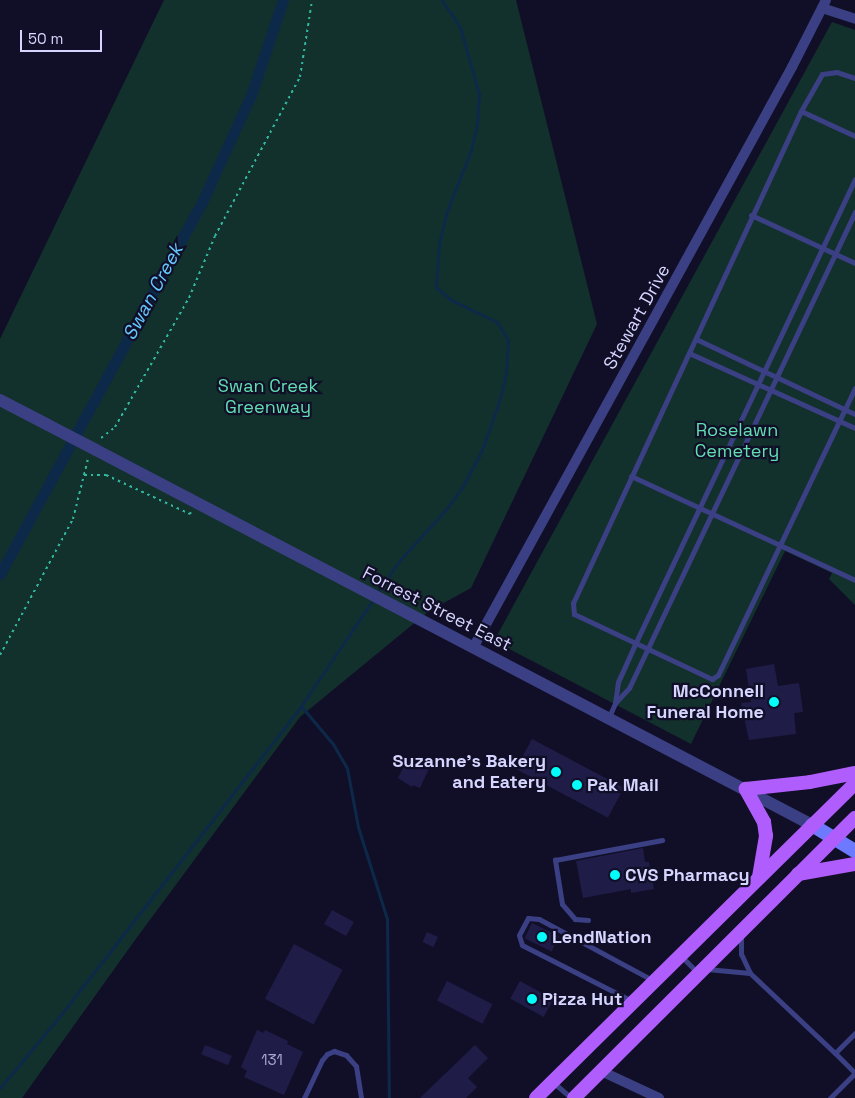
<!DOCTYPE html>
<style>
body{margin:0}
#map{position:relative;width:855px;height:1098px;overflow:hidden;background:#110f27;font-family:"Space Grotesk",sans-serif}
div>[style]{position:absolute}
.green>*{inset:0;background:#13312c}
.stream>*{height:3px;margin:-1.5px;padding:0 1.5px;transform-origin:1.5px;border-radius:1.5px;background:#0d2949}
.canal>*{height:11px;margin:-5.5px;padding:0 5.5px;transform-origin:5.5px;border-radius:5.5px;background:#0d2949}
.building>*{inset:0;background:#201c48;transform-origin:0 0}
.path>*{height:2px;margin-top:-1px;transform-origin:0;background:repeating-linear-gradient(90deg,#30b8a1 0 2.5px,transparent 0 6.5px)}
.service>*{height:5px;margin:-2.5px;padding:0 2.5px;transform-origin:2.5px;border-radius:2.5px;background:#3b4085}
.minor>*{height:10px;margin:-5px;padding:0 5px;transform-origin:5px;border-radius:5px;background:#3b4085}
.tertiary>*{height:12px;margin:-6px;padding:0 6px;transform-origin:6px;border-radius:6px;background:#3b4085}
.secondary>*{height:14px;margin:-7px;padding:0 7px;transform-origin:7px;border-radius:7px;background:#6d79fe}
.primary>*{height:14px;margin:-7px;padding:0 7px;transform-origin:7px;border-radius:7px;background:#b05dfe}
.tertiary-bridge>*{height:12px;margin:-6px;padding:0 6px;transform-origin:6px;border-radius:6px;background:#3b4085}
.dots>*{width:14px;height:14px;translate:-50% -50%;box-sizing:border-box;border:2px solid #110f27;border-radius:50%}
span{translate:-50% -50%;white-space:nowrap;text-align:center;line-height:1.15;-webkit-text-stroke:4.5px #110f27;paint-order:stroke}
.number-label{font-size:15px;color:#a8a7d1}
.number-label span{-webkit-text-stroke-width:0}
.street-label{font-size:18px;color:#d6d5ff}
.park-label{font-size:18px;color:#61dfb2}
.poi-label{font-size:18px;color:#d6d5ff;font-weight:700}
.right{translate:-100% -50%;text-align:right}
.left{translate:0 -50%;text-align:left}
.water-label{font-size:19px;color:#64c8fe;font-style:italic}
.scale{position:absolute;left:20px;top:30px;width:82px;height:22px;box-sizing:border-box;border:2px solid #d6d5ff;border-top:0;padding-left:6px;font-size:15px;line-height:18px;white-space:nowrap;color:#d6d5ff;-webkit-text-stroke:4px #110f27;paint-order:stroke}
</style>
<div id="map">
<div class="green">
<div style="clip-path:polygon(164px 0,516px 0,597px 324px,471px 588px,429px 611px,300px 717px,135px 940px,22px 1098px,0 1098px,0 339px)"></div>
<div style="clip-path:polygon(832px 22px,855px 30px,855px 605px,829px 579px,832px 573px,785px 551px,691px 744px,494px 641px)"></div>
</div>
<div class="stream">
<div style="left:377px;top:593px;width:40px;rotate:-55.1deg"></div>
<div style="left:400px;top:560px;width:72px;rotate:-47.8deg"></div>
<div style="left:448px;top:507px;width:28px;rotate:-55deg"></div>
<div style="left:464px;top:484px;width:38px;rotate:-62deg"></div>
<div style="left:482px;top:450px;width:54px;rotate:-70.6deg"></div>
<div style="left:500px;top:399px;width:28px;rotate:-77deg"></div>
<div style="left:506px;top:372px;width:32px;rotate:-86deg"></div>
<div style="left:508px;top:340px;width:21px;rotate:-121deg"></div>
<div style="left:497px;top:322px;width:51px;rotate:-154.4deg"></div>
<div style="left:451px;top:300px;width:20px;rotate:-139deg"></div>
<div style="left:436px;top:287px;width:44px;rotate:-86.1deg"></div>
<div style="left:439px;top:243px;width:33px;rotate:-76deg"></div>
<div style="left:447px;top:211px;width:66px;rotate:-68.5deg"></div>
<div style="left:471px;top:150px;width:27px;rotate:-77deg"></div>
<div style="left:477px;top:124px;width:30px;rotate:-86deg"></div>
<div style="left:479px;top:94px;width:70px;rotate:-105.8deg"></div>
<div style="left:460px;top:27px;width:32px;rotate:-124deg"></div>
<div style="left:301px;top:706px;width:50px;rotate:49.9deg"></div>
<div style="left:333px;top:744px;width:28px;rotate:60deg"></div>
<div style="left:347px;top:768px;width:60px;rotate:79.4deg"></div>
<div style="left:358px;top:827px;width:96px;rotate:72.5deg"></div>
<div style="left:387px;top:919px;width:179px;rotate:89.4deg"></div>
<div style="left:0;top:1088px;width:99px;rotate:-50.3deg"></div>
<div style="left:63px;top:1012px;width:388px;rotate:-52.1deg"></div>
<div style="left:301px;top:706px;width:130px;rotate:-55.9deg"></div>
</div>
<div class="canal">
<div style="left:0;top:574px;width:423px;rotate:-61.5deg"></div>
<div style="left:202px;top:202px;width:118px;rotate:-65.4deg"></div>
<div style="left:251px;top:95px;width:100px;rotate:-71.4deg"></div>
</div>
<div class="building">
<div style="clip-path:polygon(774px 664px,778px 686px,799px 683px,803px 712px,794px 713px,796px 734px,749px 740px,741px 703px,751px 702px,746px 669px)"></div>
<div style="left:532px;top:739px;width:104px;height:34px;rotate:28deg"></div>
<div style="clip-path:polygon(409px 756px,430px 766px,420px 788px,413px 785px,412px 787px,398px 778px)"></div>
<div style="clip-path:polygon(643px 848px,645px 862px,649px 862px,654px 889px,631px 893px,631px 889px,583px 898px,576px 861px)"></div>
<div style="left:332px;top:910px;width:25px;height:16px;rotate:29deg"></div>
<div style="left:532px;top:923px;width:30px;height:17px;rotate:26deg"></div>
<div style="left:427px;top:932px;width:12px;height:11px;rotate:24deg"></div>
<div style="left:294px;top:944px;width:55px;height:62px;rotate:28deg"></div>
<div style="left:447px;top:981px;width:51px;height:22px;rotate:27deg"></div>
<div style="left:520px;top:981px;width:38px;height:20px;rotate:29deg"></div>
<div style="clip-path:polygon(257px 1030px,264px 1033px,265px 1030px,288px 1041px,287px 1044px,303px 1052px,284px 1095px,244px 1077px,247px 1071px,241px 1067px)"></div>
<div style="left:205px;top:1045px;width:29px;height:10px;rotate:22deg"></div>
<div style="clip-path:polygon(475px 1045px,488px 1058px,468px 1078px,477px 1087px,466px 1098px,420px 1098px)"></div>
</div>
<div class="path">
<div style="left:101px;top:438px;width:18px;rotate:-38deg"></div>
<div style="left:115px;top:427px;width:149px;rotate:-60.2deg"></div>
<div style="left:189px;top:298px;width:67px;rotate:-67.2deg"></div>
<div style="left:215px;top:236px;width:180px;rotate:-61.9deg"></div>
<div style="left:300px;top:77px;width:78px;rotate:-81.1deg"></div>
<div style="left:84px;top:475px;width:22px"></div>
<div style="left:106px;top:475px;width:93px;rotate:24.9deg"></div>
<div style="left:190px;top:514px;width:2px;rotate:-63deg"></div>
<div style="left:0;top:655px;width:154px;rotate:-61.8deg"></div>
<div style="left:73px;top:519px;width:62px;rotate:-76deg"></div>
</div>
<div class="service">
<div style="left:855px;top:78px;width:19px;rotate:-162deg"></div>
<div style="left:837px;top:72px;width:15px;rotate:172deg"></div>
<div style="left:822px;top:74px;width:43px;rotate:119.6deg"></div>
<div style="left:801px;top:111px;width:542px;rotate:114.86deg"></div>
<div style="left:573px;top:603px;width:11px;rotate:85deg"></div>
<div style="left:574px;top:614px;width:153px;rotate:25.2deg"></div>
<div style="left:712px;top:679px;width:7px;rotate:-34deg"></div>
<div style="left:718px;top:675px;width:318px;rotate:-64.5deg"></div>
<div style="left:801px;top:111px;width:60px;rotate:24.8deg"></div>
<div style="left:855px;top:179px;width:512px;rotate:115.31deg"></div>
<div style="left:636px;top:642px;width:44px;rotate:114.2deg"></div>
<div style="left:618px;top:682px;width:21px;rotate:98deg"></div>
<div style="left:615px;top:703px;width:21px;rotate:-47deg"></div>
<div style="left:629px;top:688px;width:527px;rotate:-64.6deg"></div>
<div style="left:751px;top:215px;width:115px;rotate:24.8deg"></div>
<div style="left:696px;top:339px;width:176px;rotate:25.3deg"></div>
<div style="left:689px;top:353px;width:182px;rotate:24.3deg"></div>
<div style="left:631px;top:476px;width:247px;rotate:24.9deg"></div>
<div style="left:608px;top:719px;width:17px;rotate:-66deg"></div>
<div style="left:588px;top:920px;width:13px;rotate:-176deg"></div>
<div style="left:575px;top:919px;width:20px;rotate:-131deg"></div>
<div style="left:562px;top:904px;width:45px;rotate:-99deg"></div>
<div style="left:555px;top:860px;width:109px;rotate:-10.6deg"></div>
<div style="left:681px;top:956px;width:24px;rotate:45deg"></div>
<div style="left:707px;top:969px;width:43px;rotate:5.3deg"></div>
<div style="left:750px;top:973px;width:21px;rotate:-115deg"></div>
<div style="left:741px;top:954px;width:18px;rotate:-90deg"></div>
<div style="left:750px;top:973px;width:117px;rotate:43.3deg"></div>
<div style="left:835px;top:1053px;width:28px;rotate:-45deg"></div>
<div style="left:632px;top:1001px;width:123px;rotate:-153deg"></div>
<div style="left:522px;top:945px;width:10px;rotate:-107deg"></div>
<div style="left:519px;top:935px;width:19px;rotate:-62deg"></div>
<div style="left:528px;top:918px;width:11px;rotate:5deg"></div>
<div style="left:539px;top:919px;width:131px;rotate:28.3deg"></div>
<div style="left:835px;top:1053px;width:28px;rotate:45deg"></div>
<div style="left:554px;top:1083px;width:23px;rotate:41deg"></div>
<div style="left:304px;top:1098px;width:42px;rotate:-64.7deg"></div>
<div style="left:322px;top:1060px;width:8px;rotate:-50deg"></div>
<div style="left:327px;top:1054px;width:8px;rotate:-23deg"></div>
<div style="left:334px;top:1051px;width:13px;rotate:18deg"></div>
<div style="left:346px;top:1055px;width:15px;rotate:48deg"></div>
<div style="left:356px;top:1066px;width:32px;rotate:81deg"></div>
<div style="left:830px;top:1098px;width:35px;rotate:-45deg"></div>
</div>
<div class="minor">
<div style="left:822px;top:8px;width:35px;rotate:18deg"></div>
<div style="left:473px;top:648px;width:663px;rotate:-61.23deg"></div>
<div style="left:792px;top:67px;width:75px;rotate:-63.1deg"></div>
<div style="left:601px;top:1071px;width:64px;rotate:25deg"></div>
</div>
<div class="tertiary">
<div style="left:0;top:400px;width:54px;rotate:27.5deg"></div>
<div style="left:96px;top:450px;width:808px;rotate:27.64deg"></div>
</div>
<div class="secondary">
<div style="left:812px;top:825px;width:50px;rotate:31.2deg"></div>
</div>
<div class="primary">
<div style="left:798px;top:874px;width:58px;rotate:-10deg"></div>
<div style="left:759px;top:877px;width:42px;rotate:-80.3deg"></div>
<div style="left:766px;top:836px;width:14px;rotate:-98deg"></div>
<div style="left:764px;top:822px;width:38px;rotate:-119deg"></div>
<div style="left:746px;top:789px;width:64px;rotate:-6.2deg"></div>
<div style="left:810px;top:782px;width:46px;rotate:-11.3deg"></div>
<div style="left:536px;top:1098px;width:448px;rotate:-44.6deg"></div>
<div style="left:574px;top:1098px;width:397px;rotate:-44.9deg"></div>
</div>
<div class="tertiary-bridge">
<div style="left:48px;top:425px;width:54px;rotate:27.5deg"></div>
</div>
<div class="dots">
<div style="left:774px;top:702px;background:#03fdfb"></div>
<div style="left:556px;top:772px;background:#03fdfb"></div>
<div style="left:577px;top:785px;background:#03fdfb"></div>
<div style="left:615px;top:875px;background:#03fdfb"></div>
<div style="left:542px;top:937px;background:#03fdfb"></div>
<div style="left:532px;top:999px;background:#03fdfb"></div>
</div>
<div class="number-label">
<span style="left:272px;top:1060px">131</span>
</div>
<div class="street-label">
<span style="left:637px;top:317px;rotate:-61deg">Stewart Drive</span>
<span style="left:437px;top:609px;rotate:27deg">Forrest Street East</span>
</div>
<div class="park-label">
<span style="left:268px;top:397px">Swan Creek<br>Greenway</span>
<span style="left:737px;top:441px">Roselawn<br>Cemetery</span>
</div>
<div class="poi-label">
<span class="right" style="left:764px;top:702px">McConnell<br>Funeral Home</span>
<span class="right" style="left:546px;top:772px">Suzanne's Bakery<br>and Eatery</span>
<span class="left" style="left:587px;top:785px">Pak Mail</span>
<span class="left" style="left:625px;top:875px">CVS Pharmacy</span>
<span class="left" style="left:552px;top:937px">LendNation</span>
<span class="left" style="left:542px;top:999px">Pizza Hut</span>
</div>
<div class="water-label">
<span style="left:153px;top:292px;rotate:-62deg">Swan Creek</span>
</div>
<div class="scale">50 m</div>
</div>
